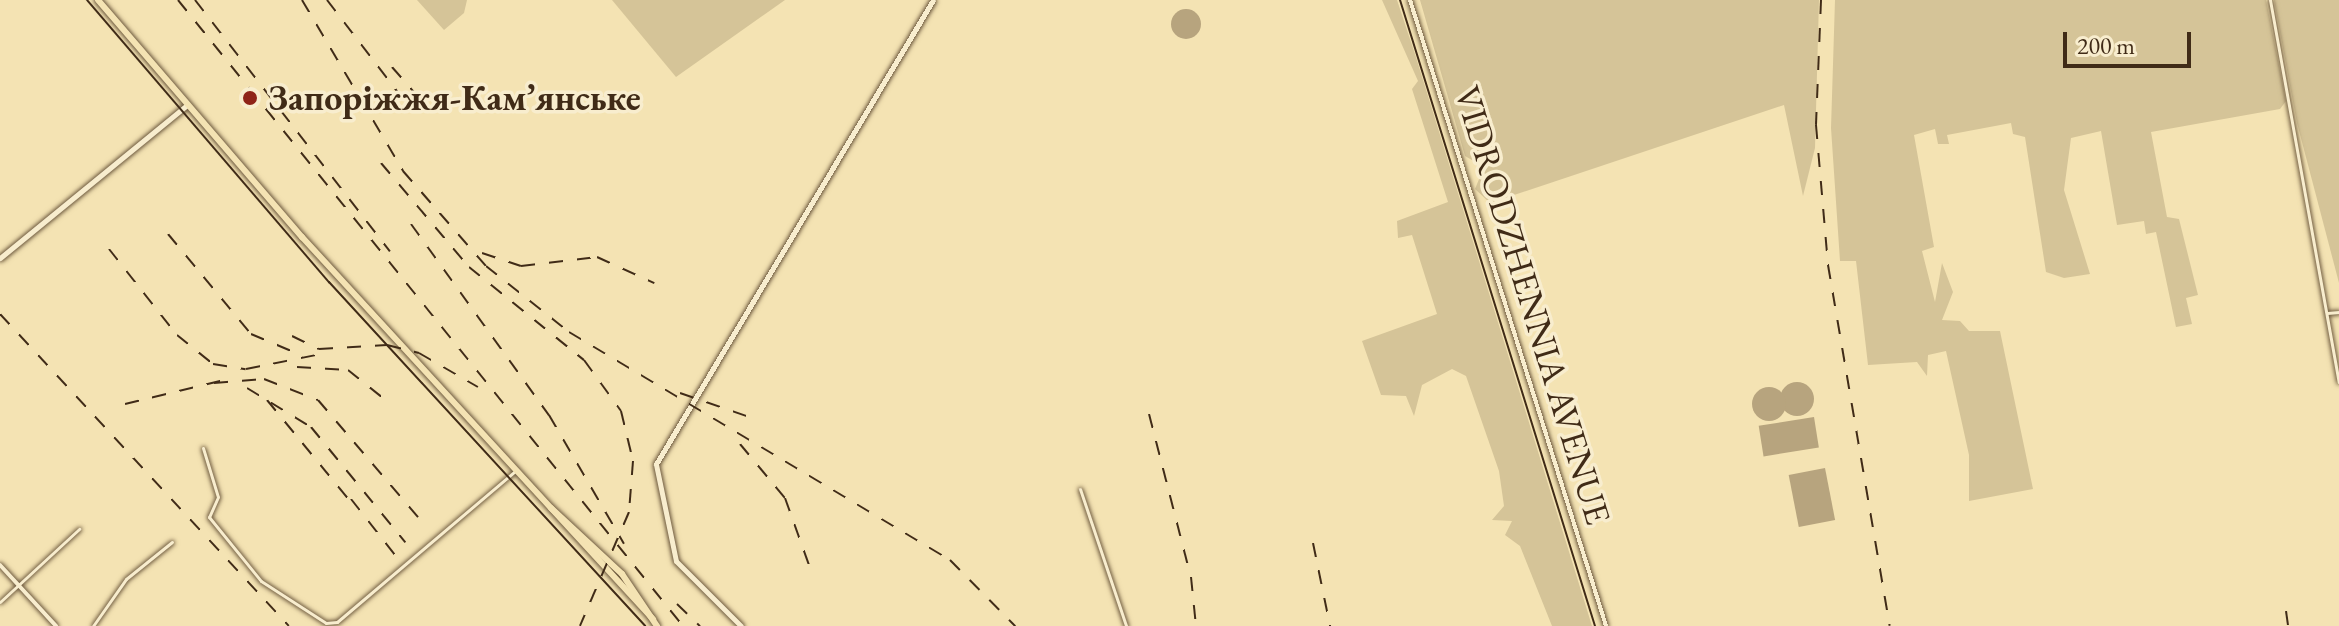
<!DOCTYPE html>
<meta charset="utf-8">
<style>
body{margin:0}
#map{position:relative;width:2339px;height:626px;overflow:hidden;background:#f4e3b3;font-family:"EB Garamond",serif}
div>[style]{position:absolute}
.green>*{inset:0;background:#d5c498}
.water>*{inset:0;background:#b7a47e;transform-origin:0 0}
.round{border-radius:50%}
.roads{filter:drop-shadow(0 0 2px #6d593e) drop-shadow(0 0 2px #6d593e)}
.minor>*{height:3px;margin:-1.5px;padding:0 1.5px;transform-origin:1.5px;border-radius:1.5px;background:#f8edce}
.tertiary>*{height:4px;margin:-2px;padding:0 2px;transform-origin:2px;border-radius:2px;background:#f8edce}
.secondary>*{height:5px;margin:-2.5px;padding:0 2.5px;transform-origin:2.5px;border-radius:2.5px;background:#f8edce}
.primary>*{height:6px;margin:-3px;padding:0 3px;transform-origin:3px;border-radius:3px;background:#f4e3b3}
.tram>*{height:2px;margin:-1px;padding:0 1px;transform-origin:1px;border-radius:1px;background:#402b17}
.rail>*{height:2px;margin-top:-1px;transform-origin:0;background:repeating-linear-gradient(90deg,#402b17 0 14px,transparent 0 28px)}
.dots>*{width:22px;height:22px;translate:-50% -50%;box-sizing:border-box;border:4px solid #f8edce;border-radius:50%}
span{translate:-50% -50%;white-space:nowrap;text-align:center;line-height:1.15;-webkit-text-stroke:7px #f8edce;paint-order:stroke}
.poi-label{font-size:36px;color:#402b17;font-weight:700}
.left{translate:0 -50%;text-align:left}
.street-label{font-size:36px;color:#402b17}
.scale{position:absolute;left:2063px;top:32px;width:128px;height:36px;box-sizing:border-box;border:4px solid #402b17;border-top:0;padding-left:10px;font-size:24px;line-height:28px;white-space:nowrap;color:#402b17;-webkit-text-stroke:6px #f8edce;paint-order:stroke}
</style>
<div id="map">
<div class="green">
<div style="clip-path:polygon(417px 0,467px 0,464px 13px,444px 30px)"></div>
<div style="clip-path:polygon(612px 0,785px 0,676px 77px)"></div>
<div style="clip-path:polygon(1382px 0,1397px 0,1415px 54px,1592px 626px,1552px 626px,1520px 546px,1505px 535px,1512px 521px,1492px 520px,1504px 506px,1499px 471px,1466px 376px,1452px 369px,1422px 385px,1414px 416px,1406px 396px,1381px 395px,1362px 341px,1437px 314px,1412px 235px,1398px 238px,1397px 221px,1448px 202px,1412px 89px,1418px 81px)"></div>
<div style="clip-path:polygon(1420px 0,1819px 0,1815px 148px,1803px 196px,1784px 105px,1490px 203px,1475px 189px,1484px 167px,1465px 156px)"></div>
<div style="clip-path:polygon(1835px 0,2266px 0,2286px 101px,2280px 109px,2151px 132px,2167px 217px,2179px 219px,2198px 295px,2186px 298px,2192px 324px,2176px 327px,2156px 232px,2146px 234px,2144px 221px,2117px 225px,2101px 131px,2071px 138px,2064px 190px,2090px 274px,2064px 278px,2046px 272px,2025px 137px,2013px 134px,2011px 123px,1947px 135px,1949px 144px,1938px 144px,1935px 129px,1914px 135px,1934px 247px,1922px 251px,1935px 302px,1942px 263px,1953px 292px,1942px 320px,1960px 321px,1969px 331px,2000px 331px,2033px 489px,1969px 501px,1969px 455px,1946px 351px,1928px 355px,1927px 376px,1917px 362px,1868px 365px,1856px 261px,1840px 261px,1831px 128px)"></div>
<div style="clip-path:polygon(2274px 0,2339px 0,2339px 283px,2297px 123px)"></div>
</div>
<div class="water">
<div class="round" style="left:1171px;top:9px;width:30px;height:30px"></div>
<div class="round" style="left:1780px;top:382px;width:34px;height:34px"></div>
<div class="round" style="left:1752px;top:387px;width:34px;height:34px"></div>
<div style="left:1814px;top:417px;width:31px;height:56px;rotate:81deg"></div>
<div style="left:1825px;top:468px;width:53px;height:37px;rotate:79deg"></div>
</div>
<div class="roads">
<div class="minor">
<div style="left:2270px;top:0;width:388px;rotate:79.8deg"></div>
<div style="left:2327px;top:313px;width:12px;rotate:-5deg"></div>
<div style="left:203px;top:448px;width:51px;rotate:73deg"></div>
<div style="left:218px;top:497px;width:22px;rotate:114deg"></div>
<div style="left:209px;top:517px;width:82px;rotate:50.9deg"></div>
<div style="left:261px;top:581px;width:77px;rotate:32.9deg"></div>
<div style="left:326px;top:623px;width:11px;rotate:-5deg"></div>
<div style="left:337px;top:622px;width:233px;rotate:-40.3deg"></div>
<div style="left:1080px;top:489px;width:145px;rotate:71.4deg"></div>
<div style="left:0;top:602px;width:108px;rotate:-42.7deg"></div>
<div style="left:93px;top:626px;width:57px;rotate:-54.9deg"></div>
<div style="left:126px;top:579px;width:59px;rotate:-38.8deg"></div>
</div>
<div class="tertiary">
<div style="left:1410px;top:0;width:656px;rotate:72.61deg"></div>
<div style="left:0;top:565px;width:83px;rotate:47.4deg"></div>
</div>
<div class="secondary">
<div style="left:0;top:258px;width:242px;rotate:-39.3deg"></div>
<div style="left:741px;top:626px;width:92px;rotate:-135deg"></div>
<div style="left:676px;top:561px;width:99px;rotate:-101.7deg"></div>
<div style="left:656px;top:464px;width:540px;rotate:-59.16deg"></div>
</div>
<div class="primary">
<div style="left:98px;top:0;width:313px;rotate:49.3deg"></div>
<div style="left:302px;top:237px;width:519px;rotate:47.42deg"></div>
<div style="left:551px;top:508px;width:97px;rotate:42.9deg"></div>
<div style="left:622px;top:574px;width:63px;rotate:56.1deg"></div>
</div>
</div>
<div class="tram">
<div style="left:87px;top:0;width:372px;rotate:49.4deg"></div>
<div style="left:329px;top:282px;width:467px;rotate:47.4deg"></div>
<div style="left:1400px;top:0;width:656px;rotate:72.7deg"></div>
</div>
<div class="rail">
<div style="left:178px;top:0;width:804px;rotate:51.11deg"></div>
<div style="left:195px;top:0;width:318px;rotate:52.2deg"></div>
<div style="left:302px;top:0;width:199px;rotate:59.4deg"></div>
<div style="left:403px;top:171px;width:126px;rotate:48.9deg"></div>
<div style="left:486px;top:266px;width:106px;rotate:38.5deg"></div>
<div style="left:569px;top:332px;width:444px;rotate:30.9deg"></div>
<div style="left:950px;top:560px;width:93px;rotate:45.4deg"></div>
<div style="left:327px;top:0;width:120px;rotate:52.5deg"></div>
<div style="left:1821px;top:0;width:125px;rotate:92.3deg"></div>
<div style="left:1816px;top:125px;width:141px;rotate:85.1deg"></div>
<div style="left:1828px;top:265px;width:366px;rotate:80.3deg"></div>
<div style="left:392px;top:67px;width:53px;rotate:48.8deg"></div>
<div style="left:381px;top:163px;width:136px;rotate:49.8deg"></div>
<div style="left:469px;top:267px;width:148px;rotate:39deg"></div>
<div style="left:584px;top:360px;width:63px;rotate:54deg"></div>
<div style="left:621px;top:411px;width:51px;rotate:76.5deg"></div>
<div style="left:633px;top:461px;width:51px;rotate:94.5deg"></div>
<div style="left:629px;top:512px;width:124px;rotate:113.3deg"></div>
<div style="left:411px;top:224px;width:236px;rotate:54.2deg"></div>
<div style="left:549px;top:415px;width:149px;rotate:59.8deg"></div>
<div style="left:168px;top:234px;width:130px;rotate:50.3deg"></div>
<div style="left:251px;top:334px;width:56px;rotate:22.9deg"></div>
<div style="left:109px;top:249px;width:110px;rotate:51.7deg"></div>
<div style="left:177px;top:335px;width:46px;rotate:38.9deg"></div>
<div style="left:213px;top:364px;width:33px;rotate:9deg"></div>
<div style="left:246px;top:369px;width:76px;rotate:-11.3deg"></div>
<div style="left:482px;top:253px;width:41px;rotate:18.4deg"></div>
<div style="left:521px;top:266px;width:77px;rotate:-6.8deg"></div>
<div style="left:597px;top:257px;width:63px;rotate:24.5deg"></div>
<div style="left:0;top:314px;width:425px;rotate:47.2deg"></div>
<div style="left:292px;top:336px;width:30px;rotate:26deg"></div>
<div style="left:319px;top:349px;width:68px;rotate:-3.4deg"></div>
<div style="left:387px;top:345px;width:33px;rotate:14deg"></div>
<div style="left:419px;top:353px;width:68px;rotate:30deg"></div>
<div style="left:297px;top:367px;width:51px;rotate:3.4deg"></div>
<div style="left:348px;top:370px;width:45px;rotate:38.7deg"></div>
<div style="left:214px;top:383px;width:50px;rotate:-4.6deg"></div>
<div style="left:264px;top:379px;width:58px;rotate:21.3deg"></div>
<div style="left:318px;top:400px;width:154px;rotate:49.5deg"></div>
<div style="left:247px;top:388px;width:75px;rotate:31.4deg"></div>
<div style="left:311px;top:427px;width:149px;rotate:50.7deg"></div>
<div style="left:680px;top:393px;width:76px;rotate:19.1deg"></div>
<div style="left:267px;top:400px;width:139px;rotate:50.6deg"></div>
<div style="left:125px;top:404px;width:102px;rotate:-13.6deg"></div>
<div style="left:1149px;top:414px;width:168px;rotate:75.6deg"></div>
<div style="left:1191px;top:577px;width:49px;rotate:84.2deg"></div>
<div style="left:740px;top:444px;width:70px;rotate:50.2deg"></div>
<div style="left:785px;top:498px;width:71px;rotate:70.3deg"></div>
<div style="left:351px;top:499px;width:71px;rotate:51.8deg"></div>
<div style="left:1313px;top:543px;width:85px;rotate:78.4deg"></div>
<div style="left:677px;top:604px;width:32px;rotate:44deg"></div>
<div style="left:2286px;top:611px;width:15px;rotate:82deg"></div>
</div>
<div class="dots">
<div style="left:250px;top:98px;background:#8f2418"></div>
</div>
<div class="poi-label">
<span class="left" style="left:268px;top:98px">Запоріжжя-Кам’янське</span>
</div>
<div class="street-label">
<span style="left:1533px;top:305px;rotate:73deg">VIDRODZHENNIA AVENUE</span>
</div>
<div class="scale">200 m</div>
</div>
